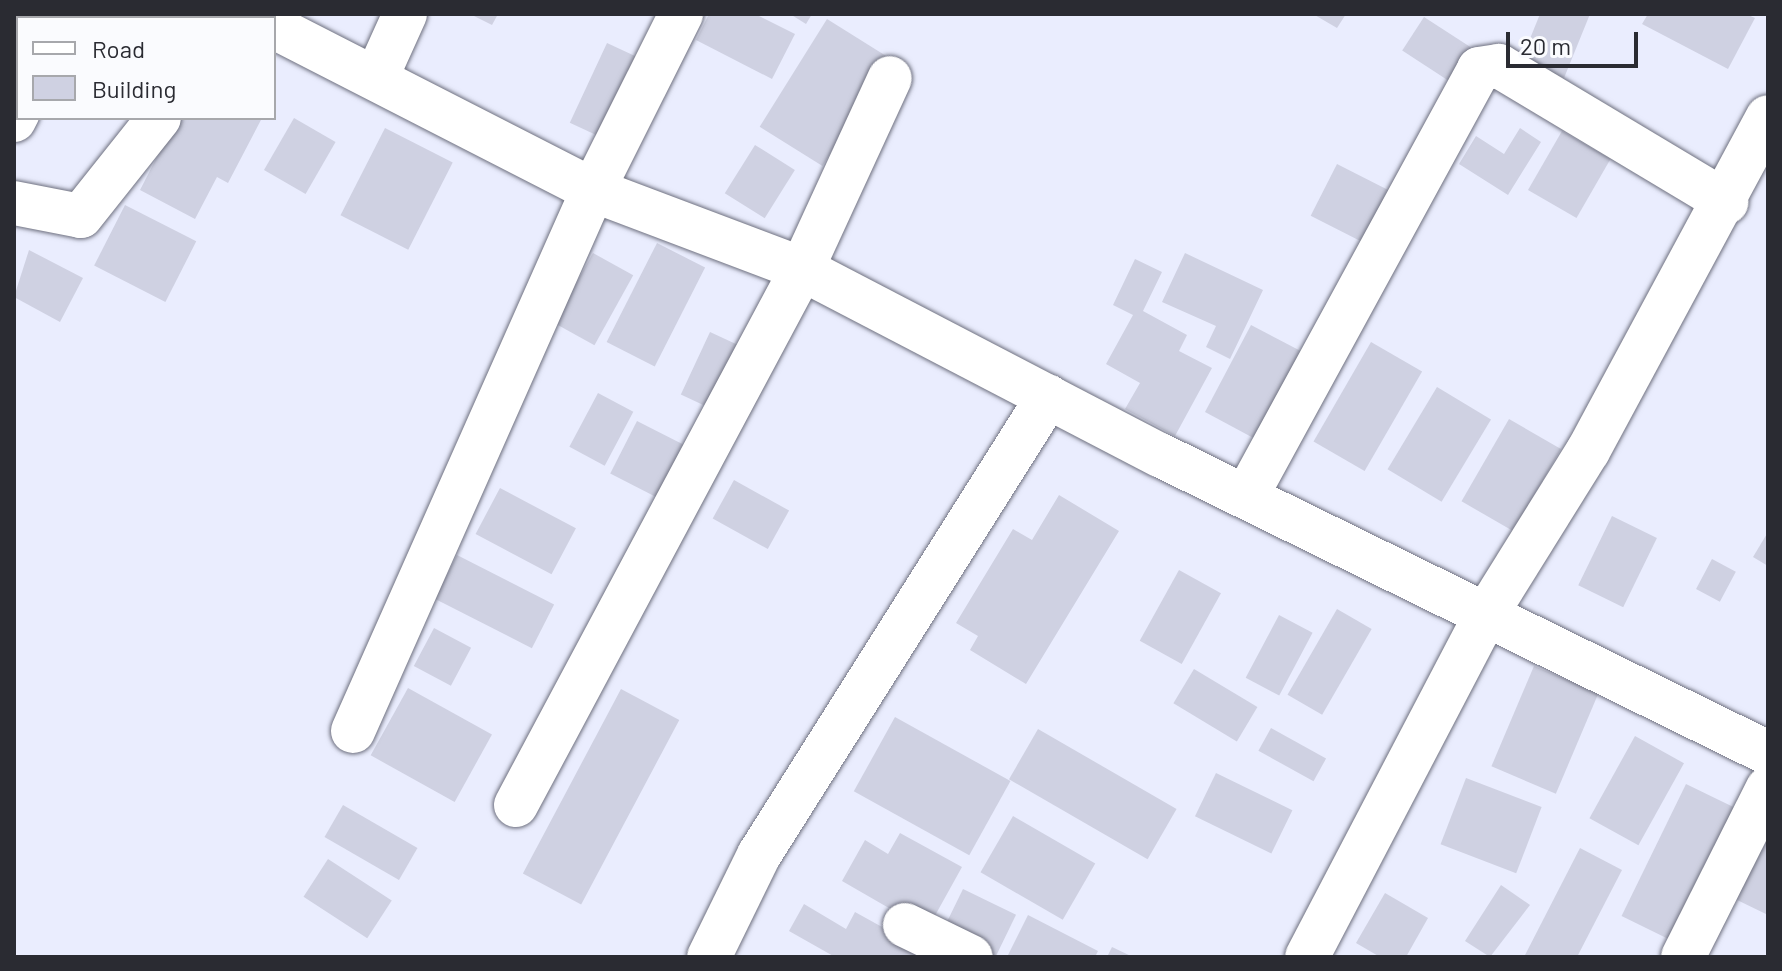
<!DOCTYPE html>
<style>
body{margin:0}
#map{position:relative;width:1782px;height:971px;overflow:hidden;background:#eaedfe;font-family:Barlow,sans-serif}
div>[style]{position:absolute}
.building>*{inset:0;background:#cfd1e2;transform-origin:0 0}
.roads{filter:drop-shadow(0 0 2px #6e707f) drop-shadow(0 0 2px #6e707f)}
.street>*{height:44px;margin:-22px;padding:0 22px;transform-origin:22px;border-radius:22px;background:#fff}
span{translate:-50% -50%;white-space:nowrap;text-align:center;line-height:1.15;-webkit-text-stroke:6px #fafbfe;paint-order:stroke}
.frame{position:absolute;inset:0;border:16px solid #2a2b32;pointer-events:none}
.legend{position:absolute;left:16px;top:16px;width:260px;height:104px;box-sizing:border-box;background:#fafbfe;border:2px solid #a7a8ac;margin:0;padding:10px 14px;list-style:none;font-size:24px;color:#2a2b32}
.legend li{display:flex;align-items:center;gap:16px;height:40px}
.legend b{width:40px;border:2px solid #a7a8ac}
.scale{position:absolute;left:1506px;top:32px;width:132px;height:36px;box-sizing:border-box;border:4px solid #2a2b32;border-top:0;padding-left:10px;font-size:24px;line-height:28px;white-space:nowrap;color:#2a2b32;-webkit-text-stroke:6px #fafbfe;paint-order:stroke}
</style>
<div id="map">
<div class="building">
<div style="clip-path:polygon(133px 14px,150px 14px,158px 18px,131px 18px)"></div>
<div style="clip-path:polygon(470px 14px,498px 14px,492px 25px)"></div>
<div style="clip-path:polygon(709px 14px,755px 14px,795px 34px,772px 79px,696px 40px)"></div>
<div style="clip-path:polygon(790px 14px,812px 14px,806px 24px)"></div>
<div style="clip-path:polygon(1313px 14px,1346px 14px,1337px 28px)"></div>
<div style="clip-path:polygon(1540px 14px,1590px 14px,1564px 78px,1521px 61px)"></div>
<div style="clip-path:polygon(1648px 14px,1746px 14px,1755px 18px,1728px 69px,1642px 24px)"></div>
<div style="left:1424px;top:17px;width:64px;height:40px;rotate:33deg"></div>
<div style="left:827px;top:19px;width:74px;height:127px;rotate:32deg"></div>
<div style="left:607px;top:43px;width:38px;height:88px;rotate:25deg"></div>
<div style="clip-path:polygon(177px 118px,262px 118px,228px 183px,217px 177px,195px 219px,140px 190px)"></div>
<div style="left:294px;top:118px;width:48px;height:60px;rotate:30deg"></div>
<div style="left:385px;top:128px;width:76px;height:98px;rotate:27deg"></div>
<div style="clip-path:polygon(1520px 128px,1541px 142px,1508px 195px,1459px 164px,1476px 136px,1504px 154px)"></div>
<div style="left:1562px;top:131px;width:56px;height:68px;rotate:30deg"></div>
<div style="left:755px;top:145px;width:47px;height:57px;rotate:32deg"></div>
<div style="left:1337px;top:164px;width:69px;height:58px;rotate:27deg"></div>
<div style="left:125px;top:205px;width:80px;height:68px;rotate:27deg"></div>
<div style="left:657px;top:243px;width:54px;height:111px;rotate:27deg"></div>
<div style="clip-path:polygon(29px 250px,83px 278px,60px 322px,14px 297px)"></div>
<div style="left:593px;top:253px;width:46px;height:80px;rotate:29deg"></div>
<div style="clip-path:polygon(1185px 253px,1263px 290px,1230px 359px,1206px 347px,1216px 326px,1162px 302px)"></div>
<div style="clip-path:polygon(1135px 259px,1162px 272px,1143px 311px,1187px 335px,1179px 351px,1212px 368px,1175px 436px,1125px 409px,1140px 383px,1106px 364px,1133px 315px,1113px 305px)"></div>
<div style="clip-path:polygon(1251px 325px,1316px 359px,1259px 441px,1205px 412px)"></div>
<div style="left:710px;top:332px;width:47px;height:69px;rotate:25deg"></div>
<div style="left:1371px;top:342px;width:59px;height:115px;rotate:30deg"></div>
<div style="left:1437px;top:387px;width:63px;height:96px;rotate:31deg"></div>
<div style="left:598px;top:393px;width:40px;height:61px;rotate:28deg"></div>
<div style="left:1509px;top:419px;width:60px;height:95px;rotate:30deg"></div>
<div style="left:637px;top:421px;width:58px;height:59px;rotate:27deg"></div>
<div style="left:734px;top:480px;width:63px;height:44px;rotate:29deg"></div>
<div style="left:500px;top:488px;width:86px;height:52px;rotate:28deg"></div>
<div style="clip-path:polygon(1059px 495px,1119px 531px,1026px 684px,970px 650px,978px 636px,956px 623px,1013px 529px,1032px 540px)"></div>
<div style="left:1612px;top:516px;width:50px;height:77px;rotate:26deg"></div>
<div style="clip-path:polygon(1768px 532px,1768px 566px,1753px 557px)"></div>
<div style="left:457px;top:555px;width:109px;height:49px;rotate:27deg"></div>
<div style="left:1712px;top:559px;width:27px;height:34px;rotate:28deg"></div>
<div style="left:1179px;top:570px;width:48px;height:81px;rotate:29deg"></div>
<div style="left:1337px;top:609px;width:40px;height:99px;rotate:30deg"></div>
<div style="left:1279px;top:615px;width:38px;height:71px;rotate:28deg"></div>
<div style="left:434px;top:628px;width:42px;height:43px;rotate:28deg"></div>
<div style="left:1534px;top:666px;width:70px;height:109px;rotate:23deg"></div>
<div style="left:1194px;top:669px;width:74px;height:40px;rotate:31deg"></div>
<div style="left:408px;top:688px;width:96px;height:77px;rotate:29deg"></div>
<div style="left:621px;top:689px;width:66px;height:209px;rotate:28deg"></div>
<div style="left:895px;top:717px;width:132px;height:85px;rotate:29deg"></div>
<div style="left:1271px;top:728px;width:63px;height:26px;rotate:29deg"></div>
<div style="left:1038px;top:729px;width:160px;height:58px;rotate:30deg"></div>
<div style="left:1635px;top:736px;width:56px;height:94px;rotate:29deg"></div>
<div style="left:1216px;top:773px;width:85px;height:48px;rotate:26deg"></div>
<div style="left:1466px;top:778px;width:81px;height:71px;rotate:21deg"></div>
<div style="left:1686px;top:784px;width:55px;height:147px;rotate:26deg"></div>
<div style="left:343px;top:805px;width:86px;height:37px;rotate:30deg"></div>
<div style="left:1013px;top:816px;width:95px;height:65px;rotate:30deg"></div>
<div style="clip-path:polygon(900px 833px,962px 867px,927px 930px,842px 881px,865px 840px,888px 854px)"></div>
<div style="clip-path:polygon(1768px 833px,1768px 915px,1735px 899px)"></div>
<div style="clip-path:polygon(1580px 848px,1622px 870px,1577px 957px,1524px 957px)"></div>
<div style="left:328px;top:859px;width:76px;height:45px;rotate:33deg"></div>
<div style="clip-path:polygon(1501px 885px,1530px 905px,1490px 957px,1465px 941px)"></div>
<div style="left:963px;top:889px;width:59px;height:51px;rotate:26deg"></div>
<div style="clip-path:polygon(1385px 893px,1428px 918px,1406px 957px,1380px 957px,1356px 943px)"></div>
<div style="clip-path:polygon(804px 904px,846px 929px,855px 912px,920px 948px,915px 957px,835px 957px,789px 931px)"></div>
<div style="clip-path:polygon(1028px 915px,1098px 951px,1095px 957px,1007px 957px)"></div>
<div style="clip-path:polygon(1112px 947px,1133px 957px,1107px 957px)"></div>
</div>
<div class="roads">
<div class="street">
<div style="left:68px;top:18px;width:4px;rotate:-63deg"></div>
<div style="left:240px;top:18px;width:5px;rotate:-53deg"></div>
<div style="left:274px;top:27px;width:358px;rotate:27.1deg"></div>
<div style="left:593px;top:190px;width:223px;rotate:20.7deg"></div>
<div style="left:802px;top:269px;width:403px;rotate:27.5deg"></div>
<div style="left:1160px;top:455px;width:677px;rotate:26.11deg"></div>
<div style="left:377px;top:76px;width:68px;rotate:-65.7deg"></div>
<div style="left:14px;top:120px;width:9px;rotate:-63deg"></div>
<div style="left:14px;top:203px;width:68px;rotate:11deg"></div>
<div style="left:81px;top:216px;width:125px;rotate:-51.5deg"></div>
<div style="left:1247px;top:495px;width:485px;rotate:-61.4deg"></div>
<div style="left:1479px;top:69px;width:20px;rotate:-9deg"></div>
<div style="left:1499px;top:66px;width:265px;rotate:30.9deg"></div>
<div style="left:353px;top:731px;width:592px;rotate:-66.08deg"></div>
<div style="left:593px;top:190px;width:197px;rotate:-63.4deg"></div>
<div style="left:516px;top:805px;width:608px;rotate:-61.92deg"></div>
<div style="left:802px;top:269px;width:210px;rotate:-65.3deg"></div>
<div style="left:905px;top:925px;width:73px;rotate:25.9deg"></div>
<div style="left:709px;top:957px;width:114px;rotate:-63.9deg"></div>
<div style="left:759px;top:855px;width:542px;rotate:-57.75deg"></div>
<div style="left:1307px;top:957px;width:388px;rotate:-62.4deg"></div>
<div style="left:1487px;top:613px;width:191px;rotate:-58.1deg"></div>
<div style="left:1588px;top:451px;width:379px;rotate:-61.7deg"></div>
<div style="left:1683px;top:957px;width:189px;rotate:-63.3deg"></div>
</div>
</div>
<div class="frame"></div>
<ul class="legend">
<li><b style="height:10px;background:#fff"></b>Road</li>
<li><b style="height:22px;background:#cfd1e2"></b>Building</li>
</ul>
<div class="scale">20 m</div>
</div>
